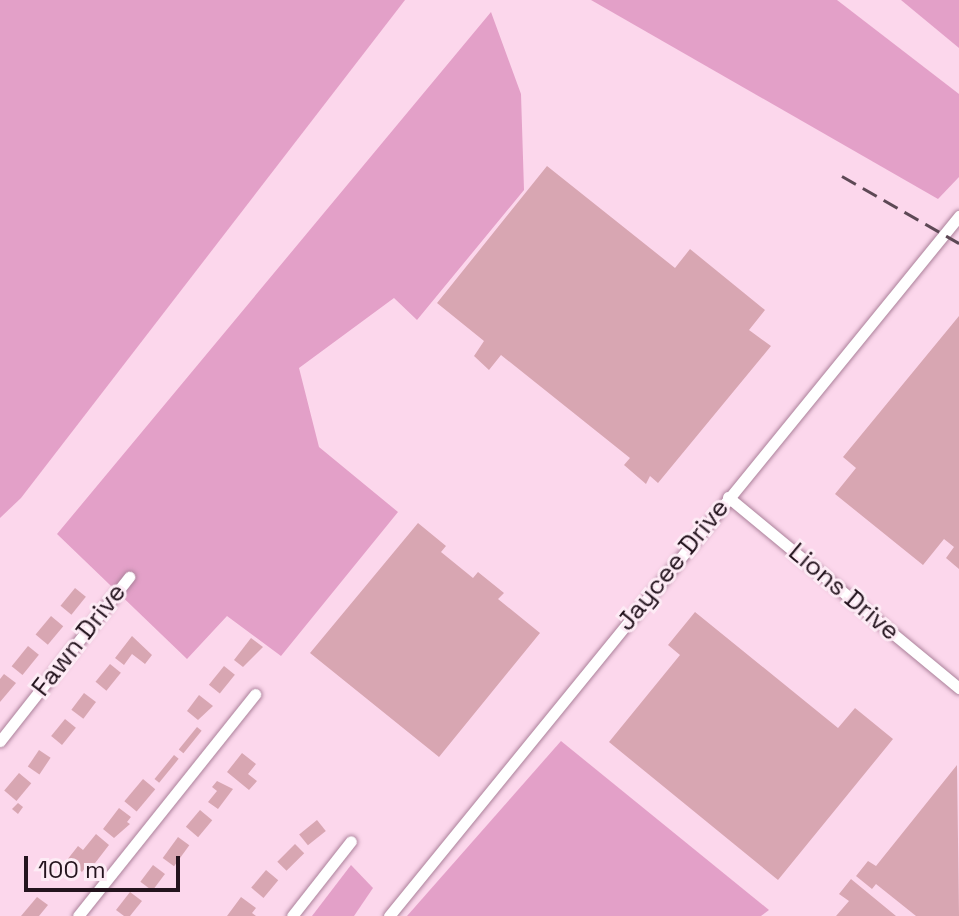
<!DOCTYPE html>
<style>
body{margin:0}
#map{position:relative;width:959px;height:916px;overflow:hidden;background:#fcd7ec;font-family:"Space Grotesk",sans-serif}
div>[style]{position:absolute}
.green>*{inset:0;background:#e3a0c8}
.building>*{inset:0;background:#d8a6b2;transform-origin:0 0}
.roads{filter:drop-shadow(0 0 2px #ab819a) drop-shadow(0 0 2px #ab819a)}
.minor>*{height:11px;margin:-5.5px;padding:0 5.5px;transform-origin:5.5px;border-radius:5.5px;background:#fff}
.rail>*{height:3px;margin-top:-1.5px;transform-origin:0;background:repeating-linear-gradient(90deg,#5d4855 0 16px,transparent 0 24px)}
span{translate:-50% -50%;white-space:nowrap;text-align:center;line-height:1.15;-webkit-text-stroke:6px #fdebf5;paint-order:stroke}
.street-label{font-size:26px;color:#24141e}
.scale{position:absolute;left:24px;top:856px;width:156px;height:36px;box-sizing:border-box;border:4px solid #24141e;border-top:0;padding-left:10px;font-size:24px;line-height:28px;white-space:nowrap;color:#24141e;-webkit-text-stroke:6px #fdebf5;paint-order:stroke}
</style>
<div id="map">
<div class="green">
<div style="clip-path:polygon(0 0,405px 0,21px 498px,0 518px)"></div>
<div style="clip-path:polygon(591px 0,837px 0,959px 94px,959px 177px,938px 199px)"></div>
<div style="clip-path:polygon(901px 0,959px 0,959px 48px)"></div>
<div style="clip-path:polygon(491px 12px,521px 94px,524px 190px,417px 320px,394px 298px,299px 368px,319px 447px,398px 512px,281px 656px,227px 616px,187px 659px,57px 534px)"></div>
<div style="clip-path:polygon(561px 741px,769px 910px,761px 916px,407px 916px)"></div>
<div style="clip-path:polygon(351px 865px,373px 888px,354px 916px,312px 916px)"></div>
</div>
<div class="building">
<div style="clip-path:polygon(547px 166px,675px 268px,690px 249px,765px 310px,749px 330px,771px 346px,658px 483px,650px 476px,646px 484px,624px 465px,630px 458px,501px 355px,489px 370px,474px 356px,484px 341px,437px 303px)"></div>
<div style="clip-path:polygon(959px 316px,959px 569px,946px 558px,954px 547px,944px 539px,923px 565px,835px 494px,856px 468px,843px 457px)"></div>
<div style="clip-path:polygon(418px 523px,446px 546px,441px 552px,473px 578px,478px 572px,504px 593px,498px 599px,540px 633px,439px 757px,310px 653px)"></div>
<div style="left:75px;top:588px;width:14px;height:23px;rotate:39deg"></div>
<div style="clip-path:polygon(695px 612px,838px 728px,855px 708px,893px 739px,778px 880px,609px 742px,680px 655px,668px 645px)"></div>
<div style="left:51px;top:616px;width:16px;height:24px;rotate:40deg"></div>
<div style="clip-path:polygon(132px 636px,152px 655px,145px 664px,132px 654px,124px 665px,115px 658px)"></div>
<div style="clip-path:polygon(251px 638px,263px 647px,243px 667px,234px 660px)"></div>
<div style="left:28px;top:646px;width:14px;height:26px;rotate:39deg"></div>
<div style="left:110px;top:664px;width:14px;height:23px;rotate:39deg"></div>
<div style="left:224px;top:666px;width:14px;height:24px;rotate:39deg"></div>
<div style="clip-path:polygon(4px 674px,16px 683px,0 702px,0 679px)"></div>
<div style="left:84px;top:693px;width:15px;height:21px;rotate:37deg"></div>
<div style="clip-path:polygon(199px 695px,213px 706px,198px 720px,187px 711px)"></div>
<div style="left:65px;top:719px;width:14px;height:22px;rotate:39deg"></div>
<div style="left:197px;top:727px;width:6px;height:29px;rotate:39deg"></div>
<div style="left:39px;top:750px;width:14px;height:20px;rotate:34deg"></div>
<div style="clip-path:polygon(242px 753px,256px 764px,248px 774px,257px 781px,249px 790px,227px 772px)"></div>
<div style="left:174px;top:755px;width:6px;height:31px;rotate:39deg"></div>
<div style="clip-path:polygon(957px 765px,959px 916px,916px 916px,876px 884px,872px 889px,856px 876px,868px 861px,876px 866px)"></div>
<div style="left:19px;top:773px;width:16px;height:23px;rotate:40deg"></div>
<div style="left:143px;top:779px;width:16px;height:29px;rotate:40deg"></div>
<div style="clip-path:polygon(217px 781px,233px 789px,218px 809px,208px 802px,217px 791px,212px 787px)"></div>
<div style="clip-path:polygon(18px 803px,23px 807px,18px 814px,12px 809px)"></div>
<div style="clip-path:polygon(119px 808px,131px 817px,127px 822px,130px 824px,114px 838px,103px 829px)"></div>
<div style="left:200px;top:810px;width:16px;height:22px;rotate:40deg"></div>
<div style="left:317px;top:820px;width:14px;height:23px;rotate:51deg"></div>
<div style="clip-path:polygon(96px 834px,109px 845px,92px 867px,88px 864px,82px 872px,67px 860px,78px 846px,83px 850px)"></div>
<div style="left:178px;top:837px;width:14px;height:26px;rotate:36deg"></div>
<div style="left:295px;top:844px;width:13px;height:25px;rotate:45deg"></div>
<div style="left:153px;top:865px;width:15px;height:21px;rotate:37deg"></div>
<div style="left:266px;top:870px;width:16px;height:23px;rotate:40deg"></div>
<div style="clip-path:polygon(851px 879px,896px 916px,836px 916px,849px 901px,839px 894px)"></div>
<div style="clip-path:polygon(130px 892px,142px 901px,130px 916px,124px 916px,116px 910px)"></div>
<div style="clip-path:polygon(37px 897px,48px 905px,39px 916px,21px 916px)"></div>
<div style="clip-path:polygon(241px 897px,256px 908px,252px 913px,256px 916px,227px 916px)"></div>
</div>
<div class="roads">
<div class="minor">
<div style="left:728px;top:497px;width:300px;rotate:39.6deg"></div>
<div style="left:0;top:741px;width:209px;rotate:-51.8deg"></div>
<div style="left:78px;top:916px;width:284px;rotate:-51.4deg"></div>
<div style="left:292px;top:916px;width:95px;rotate:-51.8deg"></div>
<div style="left:389px;top:916px;width:903px;rotate:-50.84deg"></div>
</div>
</div>
<div class="rail">
<div style="left:842px;top:176px;width:135px;rotate:29.8deg"></div>
</div>
<div class="street-label">
<span style="left:673px;top:565px;rotate:-51deg">Jaycee Drive</span>
<span style="left:844px;top:592px;rotate:40deg">Lions Drive</span>
<span style="left:79px;top:640px;rotate:-52deg">Fawn Drive</span>
</div>
<div class="scale">100 m</div>
</div>
